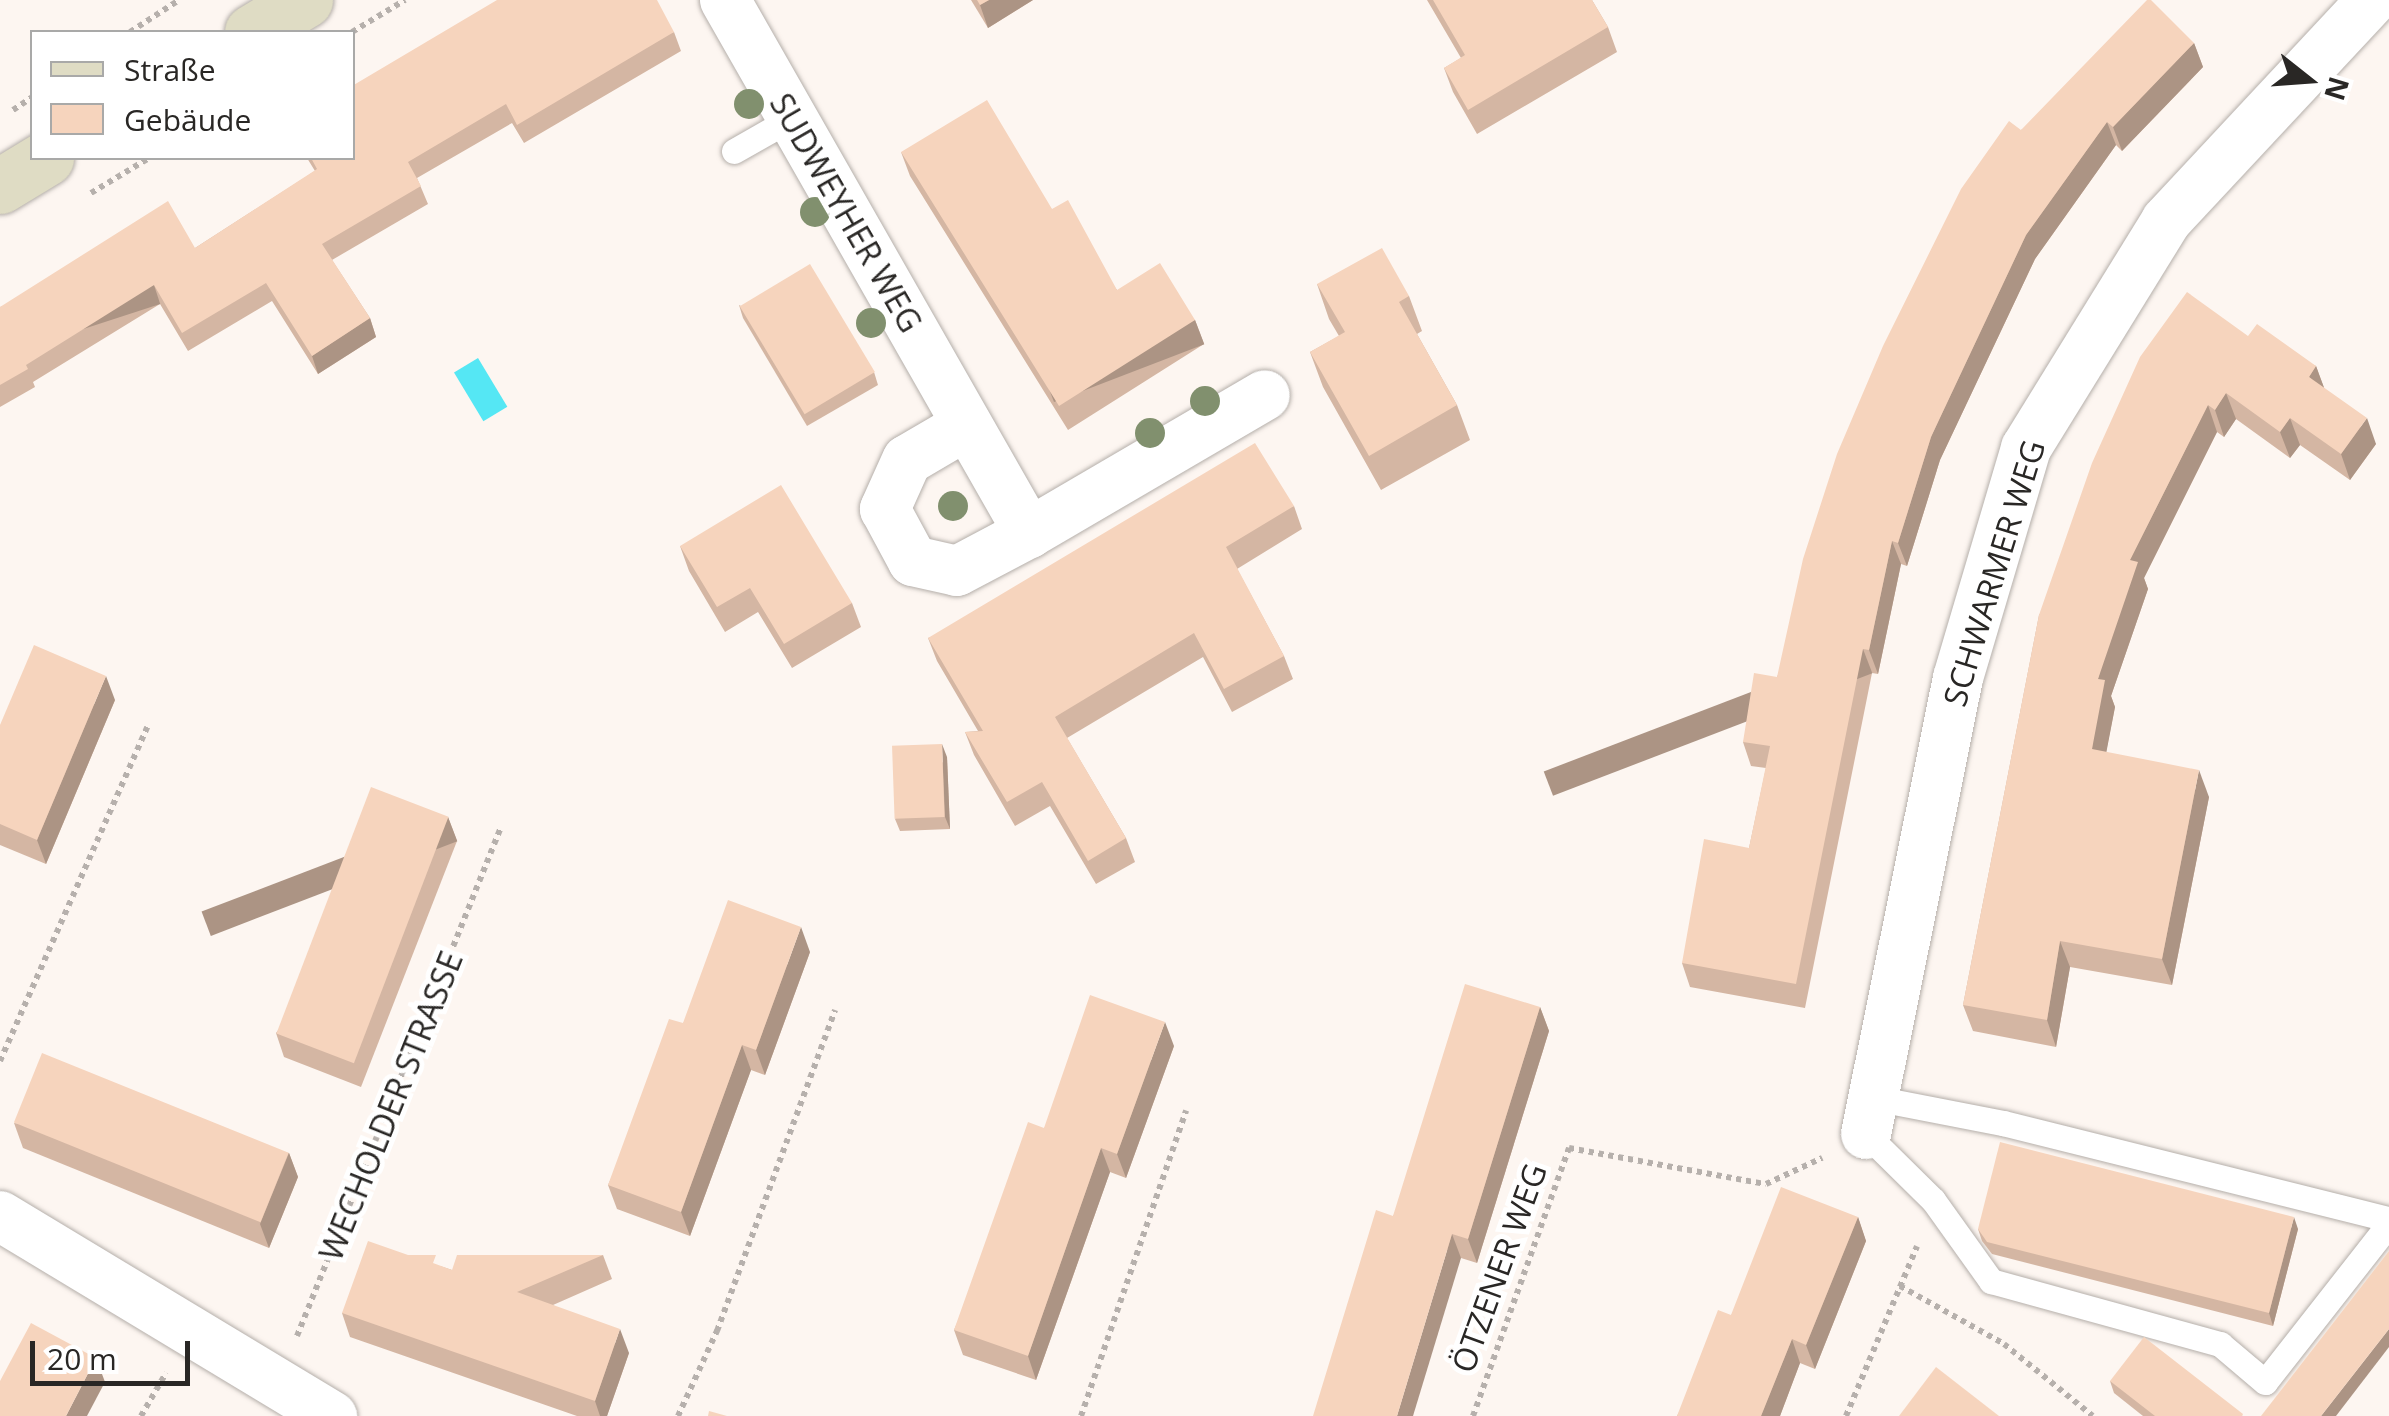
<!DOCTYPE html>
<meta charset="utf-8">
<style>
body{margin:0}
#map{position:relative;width:2389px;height:1416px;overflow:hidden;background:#fdf6f1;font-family:"Open Sans",sans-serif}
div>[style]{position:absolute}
.water>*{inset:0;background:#55e7f4;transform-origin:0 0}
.path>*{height:6px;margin-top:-3px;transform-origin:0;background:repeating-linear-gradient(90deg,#b6b0ac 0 5px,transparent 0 10px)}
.roads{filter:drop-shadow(0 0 2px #b5afaa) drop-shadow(0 0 2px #b5afaa)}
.lane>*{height:25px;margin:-12.5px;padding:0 12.5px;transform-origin:12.5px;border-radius:12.5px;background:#fff}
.street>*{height:50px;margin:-25px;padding:0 25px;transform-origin:25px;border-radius:25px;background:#fff}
.secondary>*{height:55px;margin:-27.5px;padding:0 27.5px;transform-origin:27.5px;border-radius:27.5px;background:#dfdcc4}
.trees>*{width:30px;height:30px;margin:-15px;border-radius:50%;background:#81906e}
.wall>*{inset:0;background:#d4b6a3}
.shaded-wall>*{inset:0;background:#ac9484;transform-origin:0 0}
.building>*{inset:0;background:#f6d4bd;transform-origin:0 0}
span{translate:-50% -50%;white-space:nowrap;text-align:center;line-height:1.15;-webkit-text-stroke:10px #fff;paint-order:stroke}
.street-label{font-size:32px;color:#292725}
.legend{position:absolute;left:30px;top:30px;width:325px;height:130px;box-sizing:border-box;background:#fff;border:2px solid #a9a9a8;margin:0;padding:12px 18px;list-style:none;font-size:30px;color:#292725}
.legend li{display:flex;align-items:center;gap:20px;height:50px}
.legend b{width:50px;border:2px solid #a9a9a8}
.north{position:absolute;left:2259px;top:30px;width:100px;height:100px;-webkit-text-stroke:8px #fff;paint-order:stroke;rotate:107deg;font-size:28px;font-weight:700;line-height:40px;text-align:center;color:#292725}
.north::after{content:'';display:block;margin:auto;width:35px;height:45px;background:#292725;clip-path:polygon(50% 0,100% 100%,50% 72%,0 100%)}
.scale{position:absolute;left:30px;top:1341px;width:160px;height:45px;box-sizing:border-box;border:5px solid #292725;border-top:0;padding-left:12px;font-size:30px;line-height:35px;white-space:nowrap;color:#292725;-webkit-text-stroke:8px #fff;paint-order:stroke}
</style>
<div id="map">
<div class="water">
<div style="left:478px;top:358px;width:57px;height:28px;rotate:59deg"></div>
</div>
<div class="path">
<div style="left:130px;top:32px;width:59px;rotate:-33.1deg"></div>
<div style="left:352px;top:32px;width:62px;rotate:-31.1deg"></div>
<div style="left:13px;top:110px;width:23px;rotate:-34deg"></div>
<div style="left:91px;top:193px;width:68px;rotate:-31.1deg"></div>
<div style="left:0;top:1061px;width:365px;rotate:-66.2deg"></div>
<div style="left:1900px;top:1286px;width:119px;rotate:29.1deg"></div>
<div style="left:2004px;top:1344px;width:114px;rotate:39deg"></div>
<div style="left:297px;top:1336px;width:548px;rotate:-68.16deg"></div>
<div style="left:141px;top:1416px;width:50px;rotate:-59.8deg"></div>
<div style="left:678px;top:1416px;width:94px;rotate:-65.4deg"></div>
<div style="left:717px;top:1331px;width:342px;rotate:-69.8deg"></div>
<div style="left:1081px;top:1416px;width:323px;rotate:-71deg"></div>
<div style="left:1473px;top:1416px;width:285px;rotate:-70.3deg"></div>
<div style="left:1569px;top:1148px;width:200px;rotate:10.4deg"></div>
<div style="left:1766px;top:1184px;width:62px;rotate:-24.9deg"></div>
<div style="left:1846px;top:1416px;width:184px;rotate:-67.3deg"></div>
</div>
<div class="roads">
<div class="lane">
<div style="left:734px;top:151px;width:67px;rotate:-29.6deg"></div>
<div style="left:1874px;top:1098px;width:131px;rotate:11deg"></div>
<div style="left:2003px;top:1123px;width:398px;rotate:14deg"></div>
<div style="left:1866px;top:1134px;width:94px;rotate:44.6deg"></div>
<div style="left:1933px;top:1200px;width:100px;rotate:54.4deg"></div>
<div style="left:1991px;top:1281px;width:238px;rotate:15.4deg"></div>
<div style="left:2220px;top:1344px;width:59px;rotate:40.2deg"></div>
<div style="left:2265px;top:1382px;width:201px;rotate:-51.9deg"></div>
</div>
<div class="street">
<div style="left:725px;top:0;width:614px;rotate:60.3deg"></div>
<div style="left:1029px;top:533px;width:273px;rotate:-30.3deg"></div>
<div style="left:967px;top:425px;width:69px;rotate:149.7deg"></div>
<div style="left:907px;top:460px;width:54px;rotate:114.2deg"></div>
<div style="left:885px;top:509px;width:59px;rotate:61.7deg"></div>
<div style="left:913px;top:561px;width:45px;rotate:12.8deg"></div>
<div style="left:957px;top:571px;width:81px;rotate:-27.8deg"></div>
<div style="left:1866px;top:1134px;width:465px;rotate:-78.6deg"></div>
<div style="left:1958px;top:678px;width:240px;rotate:-73.5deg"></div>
<div style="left:2026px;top:448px;width:267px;rotate:-58.3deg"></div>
<div style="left:2166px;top:221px;width:302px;rotate:-47deg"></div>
<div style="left:0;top:1216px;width:388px;rotate:31.1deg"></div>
</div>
<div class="secondary">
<div style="left:252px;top:32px;width:62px;rotate:-31.1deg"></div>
<div style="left:0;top:186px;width:54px;rotate:-31.3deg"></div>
</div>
</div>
<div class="trees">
<div style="left:749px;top:104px"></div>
<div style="left:815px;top:212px"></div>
<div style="left:871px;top:323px"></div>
<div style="left:1205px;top:401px"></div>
<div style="left:1150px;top:433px"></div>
<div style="left:953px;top:506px"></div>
</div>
<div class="wall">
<div style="clip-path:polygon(971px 0,1033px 0,988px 28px)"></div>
<div style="clip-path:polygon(1427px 0,1592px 0,1608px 27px,1617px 52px,1477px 134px,1453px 92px,1444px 68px,1461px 58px)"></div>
<div style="clip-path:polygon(674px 32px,681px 51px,524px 143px,512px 123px,417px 178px,428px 204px,332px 260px,370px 318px,376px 337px,318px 374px,272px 301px,188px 351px,160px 304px,33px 382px,35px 387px,0 407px,0 307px,195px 248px,315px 171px,307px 158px,352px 158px)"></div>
<div style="clip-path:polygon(2194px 43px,2203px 67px,2122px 151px,2116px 145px,2035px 259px,1940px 460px,1907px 566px,1901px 564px,1878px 674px,1872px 673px,1805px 1008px,1690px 987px,1682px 963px,1749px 848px,1766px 768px,1751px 766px,1743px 742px,1777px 677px,2021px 130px)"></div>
<div style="clip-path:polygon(901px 152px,1052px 209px,1117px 290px,1195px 320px,1204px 344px,1068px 430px,910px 176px)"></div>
<div style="clip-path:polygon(1317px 284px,1409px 296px,1422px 331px,1417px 334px,1457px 405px,1470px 440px,1381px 490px,1323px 387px,1310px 352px,1339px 336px,1329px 319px)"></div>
<div style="clip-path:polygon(739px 305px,874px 372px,878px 385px,807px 426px,743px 318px)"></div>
<div style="clip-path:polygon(2248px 336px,2316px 366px,2324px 388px,2376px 444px,2350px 480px,2300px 445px,2290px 458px,2236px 419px,2224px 437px,2217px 432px,2144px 578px,2148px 589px,2111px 696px,2115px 707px,2106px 752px,2209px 797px,2172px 985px,2070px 967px,2056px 1047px,1973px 1031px,1963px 1005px,2039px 615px)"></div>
<div style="clip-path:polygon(1294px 506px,1302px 529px,1237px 569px,1284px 656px,1293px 679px,1232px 712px,1203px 657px,1067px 738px,1126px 838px,1135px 862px,1096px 884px,1050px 806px,1015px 826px,974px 755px,965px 732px,978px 731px,937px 661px,928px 638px)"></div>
<div style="clip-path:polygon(680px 546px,852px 603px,861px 627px,792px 668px,758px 612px,725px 632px,689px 571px)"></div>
<div style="clip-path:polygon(115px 700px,46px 864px,0 845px,0 725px)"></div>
<div style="clip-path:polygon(947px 757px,950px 829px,900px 831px,895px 819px)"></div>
<div style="clip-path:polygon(448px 817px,457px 841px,361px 1087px,284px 1057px,276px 1033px)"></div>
<div style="clip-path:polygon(810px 952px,765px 1075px,751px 1070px,690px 1236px,617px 1209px,608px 1185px,683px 1023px)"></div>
<div style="clip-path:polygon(1540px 1007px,1549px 1031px,1477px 1263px,1461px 1258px,1393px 1216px)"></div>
<div style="clip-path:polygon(1174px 1046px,1126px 1178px,1110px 1172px,1036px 1380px,963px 1355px,954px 1330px,1044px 1128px)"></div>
<div style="clip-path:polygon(14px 1123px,289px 1153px,298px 1177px,269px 1248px,23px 1148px)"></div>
<div style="clip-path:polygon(1858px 1217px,1866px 1241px,1815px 1369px,1800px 1363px,1780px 1416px,1677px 1416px,1731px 1315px)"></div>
<div style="clip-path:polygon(1978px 1229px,2298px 1229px,2273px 1326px,1992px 1254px,1982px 1241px)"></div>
<div style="clip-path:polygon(603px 1255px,612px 1279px,553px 1305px,629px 1353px,607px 1416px,577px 1416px,350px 1337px,342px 1313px,440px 1266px,452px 1270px)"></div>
<div style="clip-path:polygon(2110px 1381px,2243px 1416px,2143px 1416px,2114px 1393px)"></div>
</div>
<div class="shaded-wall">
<div style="clip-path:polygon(989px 0,1033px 0,988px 28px,980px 5px)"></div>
<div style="clip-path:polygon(2194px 43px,2203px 67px,2122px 151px,2113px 127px)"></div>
<div style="clip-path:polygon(2107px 122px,2116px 145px,2035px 259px,1940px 460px,1907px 566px,1898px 543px,1931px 437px,2026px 235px)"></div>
<div style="left:154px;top:285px;width:20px;height:151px;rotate:72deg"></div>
<div style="clip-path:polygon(370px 318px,376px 337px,318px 374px,312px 356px)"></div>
<div style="left:1195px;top:320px;width:26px;height:161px;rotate:69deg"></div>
<div style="clip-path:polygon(2316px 366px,2326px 393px,2309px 377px)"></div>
<div style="clip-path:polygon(2226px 393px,2236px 419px,2224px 437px,2215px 410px)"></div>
<div style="clip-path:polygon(2208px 405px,2217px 432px,2144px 578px,2148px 589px,2111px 696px,2115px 707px,2102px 775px,2092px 749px,2098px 679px,2130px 560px)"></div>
<div style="clip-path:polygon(2290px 418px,2300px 445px,2290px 458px,2280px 432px)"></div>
<div style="clip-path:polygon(2367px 418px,2376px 444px,2350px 480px,2341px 454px)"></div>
<div style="clip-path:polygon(1892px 541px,1901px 564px,1878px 674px,1869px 650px)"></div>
<div style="left:1863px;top:649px;width:26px;height:342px;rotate:69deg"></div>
<div style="clip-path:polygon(106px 676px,115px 700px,46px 864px,37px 840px)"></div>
<div style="clip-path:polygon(942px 744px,947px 757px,950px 829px,945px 817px)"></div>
<div style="clip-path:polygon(2199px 770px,2209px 797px,2172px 985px,2162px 959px)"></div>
<div style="left:448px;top:817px;width:26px;height:264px;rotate:69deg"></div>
<div style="clip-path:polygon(801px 927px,810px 952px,765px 1075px,756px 1050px)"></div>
<div style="clip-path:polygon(2060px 941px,2070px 967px,2056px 1047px,2047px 1020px)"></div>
<div style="clip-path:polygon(1540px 1007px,1549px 1031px,1477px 1263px,1468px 1239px)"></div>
<div style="clip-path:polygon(1165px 1022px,1174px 1046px,1126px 1178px,1117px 1154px)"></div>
<div style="clip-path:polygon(742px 1045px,751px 1070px,690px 1236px,681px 1212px)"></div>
<div style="clip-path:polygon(1101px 1148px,1110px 1172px,1036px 1380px,1028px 1356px)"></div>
<div style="clip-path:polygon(289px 1153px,298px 1177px,269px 1248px,260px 1224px)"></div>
<div style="clip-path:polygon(1858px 1217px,1866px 1241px,1815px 1369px,1806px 1345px)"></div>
<div style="clip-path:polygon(2294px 1217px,2298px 1229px,2273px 1326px,2269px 1313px)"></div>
<div style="clip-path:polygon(1452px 1234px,1461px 1258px,1413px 1416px,1397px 1416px)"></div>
<div style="clip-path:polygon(620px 1329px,629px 1353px,607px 1416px,600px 1416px,595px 1401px)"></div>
<div style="clip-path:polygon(2389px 1329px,2389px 1347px,2336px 1416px,2321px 1416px)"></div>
<div style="clip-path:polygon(1792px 1339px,1800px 1363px,1780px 1416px,1761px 1416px)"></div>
<div style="clip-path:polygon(96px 1358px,105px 1382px,87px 1416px,66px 1416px)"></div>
</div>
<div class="building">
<div style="clip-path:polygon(497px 0,657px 0,674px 32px,517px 125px,506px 104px,408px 162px,421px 186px,322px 244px,370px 318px,312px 356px,266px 283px,182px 333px,154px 285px,26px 365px,28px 369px,0 385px,0 307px,168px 201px,195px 248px,317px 169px,311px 158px,352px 158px,352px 86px)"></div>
<div style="clip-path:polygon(977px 0,989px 0,980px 5px)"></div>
<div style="clip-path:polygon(1433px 0,1592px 0,1608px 27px,1468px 110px,1444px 68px,1465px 55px)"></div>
<div style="clip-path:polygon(2147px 0,2151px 0,2194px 43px,2113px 127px,2107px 122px,2026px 235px,1931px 437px,1898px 543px,1892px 541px,1869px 650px,1863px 649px,1796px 984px,1682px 963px,1704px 839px,1749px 848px,1770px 746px,1743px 742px,1754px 673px,1777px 677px,1803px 559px,1837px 454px,1883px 346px,1961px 189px,2009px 121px,2021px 130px)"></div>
<div style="clip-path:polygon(987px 100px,1052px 209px,1068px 200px,1117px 290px,1160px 263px,1195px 320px,1059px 406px,901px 152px)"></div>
<div style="clip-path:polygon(1382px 248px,1409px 296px,1399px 302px,1457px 405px,1369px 456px,1310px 352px,1345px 332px,1317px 284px)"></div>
<div style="left:810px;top:264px;width:126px;height:82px;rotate:59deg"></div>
<div style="clip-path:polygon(2187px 292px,2248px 336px,2257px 324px,2316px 366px,2309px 377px,2367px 418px,2341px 454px,2290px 418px,2280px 432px,2226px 393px,2215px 410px,2208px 405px,2130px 560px,2138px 562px,2098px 679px,2105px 680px,2092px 749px,2199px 770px,2162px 959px,2060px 941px,2047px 1020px,1963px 1005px,2039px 615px,2092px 463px,2140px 357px)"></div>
<div style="clip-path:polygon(1255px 443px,1294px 506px,1226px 547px,1284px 656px,1224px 689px,1194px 633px,1055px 717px,1126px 838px,1088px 861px,1042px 782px,1007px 802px,965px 732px,983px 731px,928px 638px)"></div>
<div style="clip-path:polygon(781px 485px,852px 603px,784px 644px,750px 588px,717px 607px,680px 546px)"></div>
<div style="clip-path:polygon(34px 645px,106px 676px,37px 840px,0 824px,0 725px)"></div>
<div style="left:942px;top:744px;width:73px;height:50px;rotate:88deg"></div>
<div style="left:371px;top:787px;width:83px;height:264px;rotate:21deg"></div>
<div style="clip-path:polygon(728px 900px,801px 927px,756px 1050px,742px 1045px,681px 1212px,608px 1185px,669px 1019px,683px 1023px)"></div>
<div style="clip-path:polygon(1465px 984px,1540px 1007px,1468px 1239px,1452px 1234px,1397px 1416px,1313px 1416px,1376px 1210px,1393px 1216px)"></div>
<div style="clip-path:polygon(1090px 995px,1165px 1022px,1117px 1154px,1101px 1148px,1028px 1356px,954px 1330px,1028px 1122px,1044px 1128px)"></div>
<div style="left:42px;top:1053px;width:266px;height:75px;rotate:22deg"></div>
<div style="clip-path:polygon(2000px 1142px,2294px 1217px,2269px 1313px,1987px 1242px,1978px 1229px)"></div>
<div style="clip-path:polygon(1781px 1187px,1858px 1217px,1806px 1345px,1792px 1339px,1761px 1416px,1677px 1416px,1718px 1310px,1731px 1315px)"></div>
<div style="clip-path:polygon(368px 1241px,408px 1255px,436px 1255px,433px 1263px,452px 1270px,457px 1255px,603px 1255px,517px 1292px,620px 1329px,595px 1401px,342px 1313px)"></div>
<div style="clip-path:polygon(2389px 1251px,2389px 1329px,2321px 1416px,2261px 1416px)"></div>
<div style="clip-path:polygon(31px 1323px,96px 1358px,66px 1416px,0 1416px,0 1381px)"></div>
<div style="clip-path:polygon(2144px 1337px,2243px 1414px,2242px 1416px,2155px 1416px,2110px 1381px)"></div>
<div style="clip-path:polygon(1936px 1367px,1999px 1416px,1899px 1416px)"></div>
<div style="clip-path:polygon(709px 1411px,727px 1416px,708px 1416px)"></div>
</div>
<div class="street-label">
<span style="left:846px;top:213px;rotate:60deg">SUDWEYHER WEG</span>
<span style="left:1994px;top:573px;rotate:-73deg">SCHWARMER WEG</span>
<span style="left:391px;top:1106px;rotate:-68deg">WECHOLDER STRASSE</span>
<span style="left:1499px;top:1268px;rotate:-70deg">ÖTZENER WEG</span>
</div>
<ul class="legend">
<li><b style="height:12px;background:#dfdcc4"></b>Straße</li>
<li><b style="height:28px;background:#f6d4bd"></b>Gebäude</li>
</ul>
<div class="north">N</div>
<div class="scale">20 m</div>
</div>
